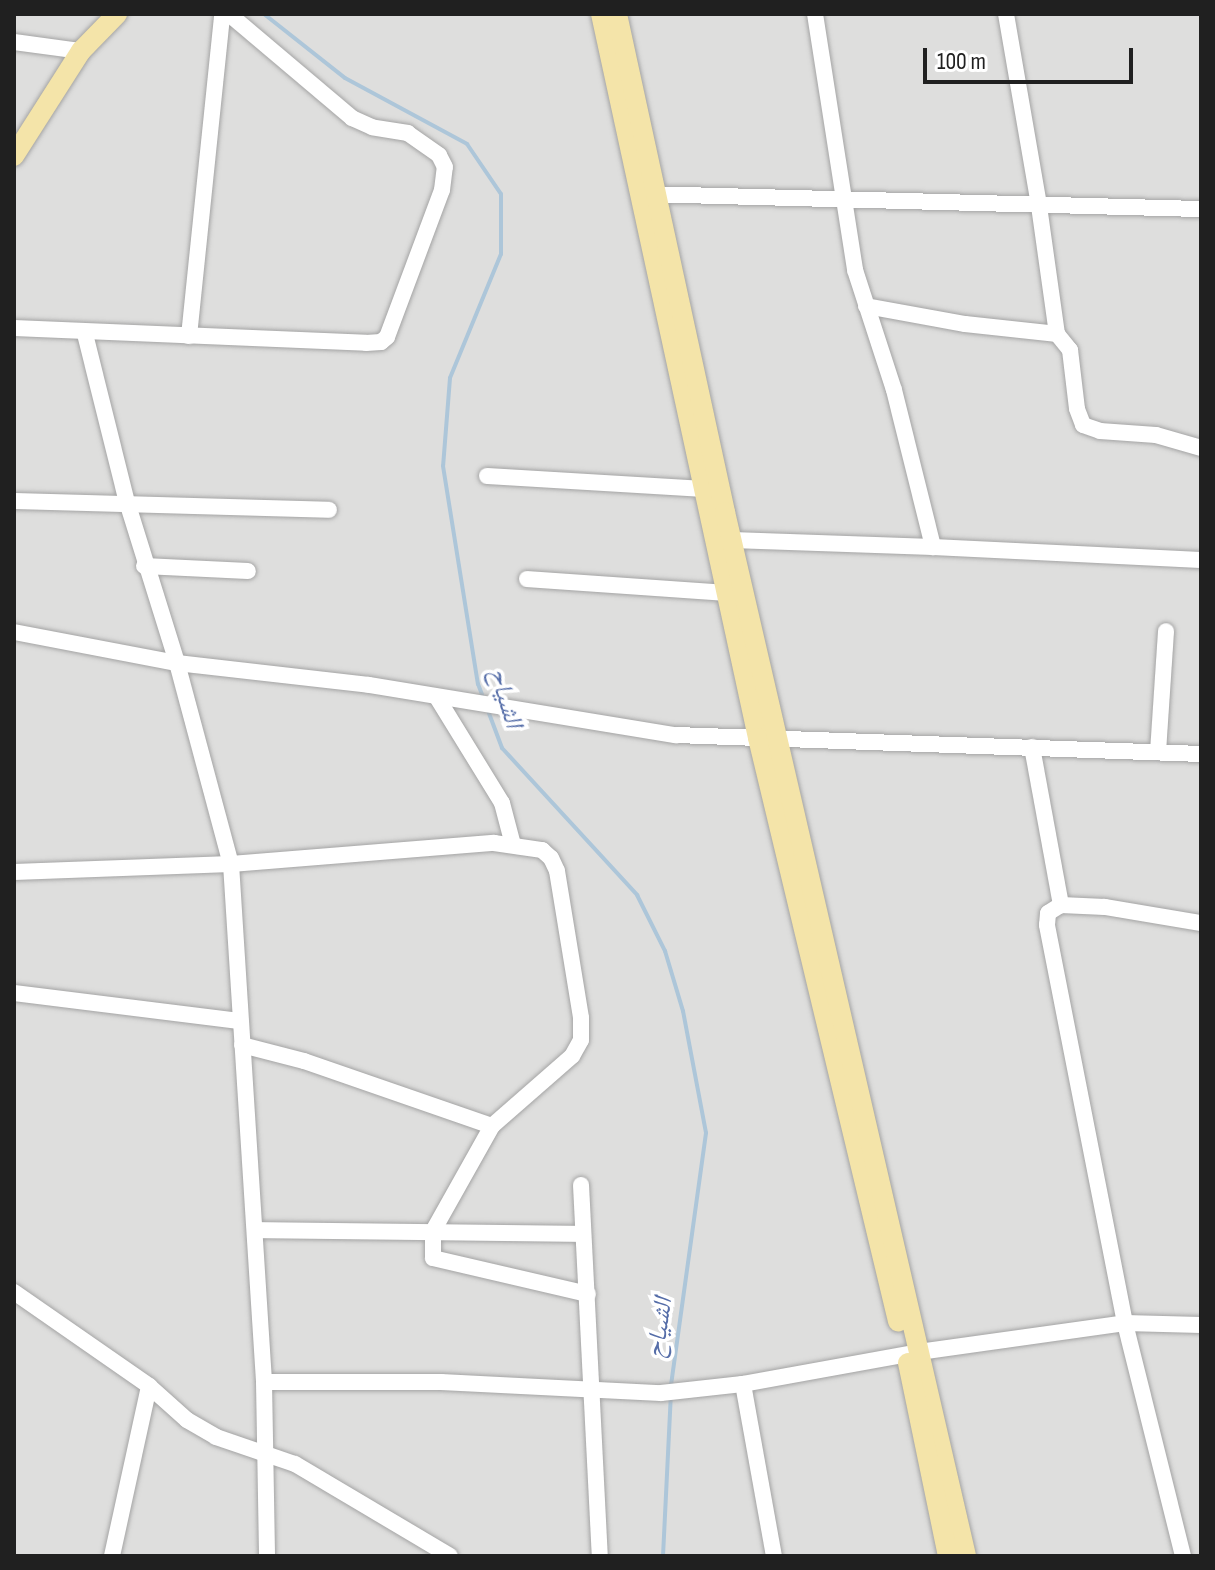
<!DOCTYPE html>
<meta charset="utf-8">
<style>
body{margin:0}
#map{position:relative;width:1215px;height:1570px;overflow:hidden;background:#f0efe8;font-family:"Sofia Sans Condensed","Noto Naskh Arabic",sans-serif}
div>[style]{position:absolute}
.residential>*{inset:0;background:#dededd;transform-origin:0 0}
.stream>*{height:4px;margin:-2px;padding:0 2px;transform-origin:2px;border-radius:2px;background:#adc6d9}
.roads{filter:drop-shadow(0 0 2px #a4a4a4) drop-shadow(0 0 2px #a4a4a4)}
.minor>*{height:16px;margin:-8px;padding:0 8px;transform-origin:8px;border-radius:8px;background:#fff}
.major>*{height:20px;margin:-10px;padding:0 10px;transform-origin:10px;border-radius:10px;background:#f4e4a9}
span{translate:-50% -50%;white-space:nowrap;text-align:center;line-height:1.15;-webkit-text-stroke:7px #fff;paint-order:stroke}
.water-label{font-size:26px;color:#556da8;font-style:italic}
.frame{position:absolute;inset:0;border:16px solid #202020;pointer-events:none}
.scale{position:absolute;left:923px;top:48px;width:210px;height:36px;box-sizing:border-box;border:4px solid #202020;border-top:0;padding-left:10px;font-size:24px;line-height:28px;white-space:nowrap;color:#202020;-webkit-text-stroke:6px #fff;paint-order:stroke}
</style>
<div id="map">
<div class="residential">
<div style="left:14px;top:14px;width:1187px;height:1542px"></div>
</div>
<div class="stream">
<div style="left:264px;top:14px;width:103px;rotate:38.3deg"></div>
<div style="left:345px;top:78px;width:139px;rotate:28.4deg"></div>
<div style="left:467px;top:144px;width:60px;rotate:55.8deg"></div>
<div style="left:501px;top:194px;width:60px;rotate:90deg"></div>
<div style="left:501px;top:254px;width:134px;rotate:112.4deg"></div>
<div style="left:450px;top:378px;width:88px;rotate:94.5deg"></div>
<div style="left:443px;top:466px;width:221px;rotate:80.9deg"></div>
<div style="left:478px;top:684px;width:17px;rotate:69deg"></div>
<div style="left:487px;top:708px;width:43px;rotate:69.4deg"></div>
<div style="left:502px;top:748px;width:200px;rotate:47.4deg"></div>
<div style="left:637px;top:895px;width:63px;rotate:63.4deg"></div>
<div style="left:665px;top:951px;width:63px;rotate:73.3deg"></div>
<div style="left:683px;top:1011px;width:124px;rotate:79.3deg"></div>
<div style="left:706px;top:1133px;width:255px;rotate:97.9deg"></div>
<div style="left:663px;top:1556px;width:161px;rotate:-87.2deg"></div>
</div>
<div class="roads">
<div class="minor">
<div style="left:815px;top:14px;width:259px;rotate:81.1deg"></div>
<div style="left:855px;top:270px;width:126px;rotate:72deg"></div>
<div style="left:894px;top:390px;width:162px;rotate:76deg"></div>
<div style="left:933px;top:547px;width:268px;rotate:2.8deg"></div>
<div style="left:1006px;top:14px;width:195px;rotate:80.2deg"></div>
<div style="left:1039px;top:206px;width:129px;rotate:82deg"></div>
<div style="left:14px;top:42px;width:68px;rotate:7.7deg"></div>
<div style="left:645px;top:194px;width:556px;rotate:1.55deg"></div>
<div style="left:866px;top:306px;width:101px;rotate:10.3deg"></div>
<div style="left:965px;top:324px;width:93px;rotate:6.2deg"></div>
<div style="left:1057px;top:334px;width:21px;rotate:51deg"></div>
<div style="left:1070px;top:350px;width:59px;rotate:83.2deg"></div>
<div style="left:1077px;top:409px;width:17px;rotate:69deg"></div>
<div style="left:1083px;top:425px;width:18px;rotate:19deg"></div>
<div style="left:1100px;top:431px;width:56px;rotate:4.1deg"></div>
<div style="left:1156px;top:435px;width:47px;rotate:16.1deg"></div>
<div style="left:14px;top:328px;width:352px;rotate:2.4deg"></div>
<div style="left:366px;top:343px;width:15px;rotate:-4deg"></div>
<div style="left:381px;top:342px;width:8px;rotate:-40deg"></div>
<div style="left:387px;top:337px;width:157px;rotate:-69.5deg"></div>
<div style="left:442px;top:190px;width:23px;rotate:-83deg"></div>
<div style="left:445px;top:167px;width:13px;rotate:-117deg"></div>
<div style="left:439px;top:155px;width:38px;rotate:-145deg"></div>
<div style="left:408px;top:133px;width:36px;rotate:-171deg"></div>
<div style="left:372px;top:127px;width:22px;rotate:-156deg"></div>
<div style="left:352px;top:118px;width:161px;rotate:-139.8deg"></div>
<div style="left:85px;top:334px;width:173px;rotate:76deg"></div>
<div style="left:127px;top:502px;width:169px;rotate:72.7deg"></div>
<div style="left:177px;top:663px;width:208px;rotate:75deg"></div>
<div style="left:231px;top:864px;width:519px;rotate:86.35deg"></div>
<div style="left:264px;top:1382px;width:174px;rotate:89deg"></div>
<div style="left:189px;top:336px;width:324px;rotate:-84.1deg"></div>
<div style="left:487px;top:476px;width:218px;rotate:3.4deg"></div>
<div style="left:14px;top:501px;width:315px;rotate:1.6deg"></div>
<div style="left:732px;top:540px;width:201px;rotate:2deg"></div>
<div style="left:144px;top:566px;width:104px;rotate:2.8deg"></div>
<div style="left:527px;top:579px;width:200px;rotate:4deg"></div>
<div style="left:14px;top:632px;width:166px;rotate:10.8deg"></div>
<div style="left:177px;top:663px;width:193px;rotate:6.5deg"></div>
<div style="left:369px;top:685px;width:311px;rotate:9.3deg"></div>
<div style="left:676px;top:735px;width:525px;rotate:2.07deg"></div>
<div style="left:438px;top:699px;width:122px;rotate:58.4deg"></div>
<div style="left:502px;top:803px;width:43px;rotate:75.3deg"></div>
<div style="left:1032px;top:747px;width:161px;rotate:79.6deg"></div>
<div style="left:1158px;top:752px;width:121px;rotate:-86.2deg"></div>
<div style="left:14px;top:872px;width:217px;rotate:-2.1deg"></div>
<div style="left:231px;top:864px;width:264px;rotate:-4.6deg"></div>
<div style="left:494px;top:843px;width:49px;rotate:8.3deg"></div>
<div style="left:542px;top:850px;width:12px;rotate:42deg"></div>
<div style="left:551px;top:858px;width:14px;rotate:65deg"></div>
<div style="left:557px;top:871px;width:149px;rotate:80.7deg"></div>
<div style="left:581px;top:1018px;width:22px;rotate:90deg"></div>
<div style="left:581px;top:1040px;width:18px;rotate:119deg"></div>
<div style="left:572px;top:1056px;width:106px;rotate:138.8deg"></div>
<div style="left:492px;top:1126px;width:120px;rotate:119.3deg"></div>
<div style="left:433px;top:1231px;width:27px;rotate:90deg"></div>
<div style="left:433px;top:1258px;width:159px;rotate:13.1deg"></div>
<div style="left:14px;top:993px;width:227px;rotate:7.1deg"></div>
<div style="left:242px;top:1045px;width:64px;rotate:14.5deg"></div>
<div style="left:304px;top:1061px;width:199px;rotate:19.1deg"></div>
<div style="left:581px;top:1185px;width:371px;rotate:87.1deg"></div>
<div style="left:255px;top:1230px;width:327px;rotate:0.7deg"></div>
<div style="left:14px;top:1292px;width:165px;rotate:34.8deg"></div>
<div style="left:149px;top:1386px;width:51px;rotate:41.8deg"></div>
<div style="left:187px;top:1420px;width:34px;rotate:30deg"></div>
<div style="left:216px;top:1437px;width:83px;rotate:18.9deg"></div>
<div style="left:295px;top:1464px;width:180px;rotate:30.7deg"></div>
<div style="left:264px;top:1382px;width:177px"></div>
<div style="left:441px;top:1382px;width:220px;rotate:2.9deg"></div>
<div style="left:661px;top:1393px;width:82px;rotate:-6.3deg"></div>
<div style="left:743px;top:1384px;width:179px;rotate:-10.3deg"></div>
<div style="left:919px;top:1352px;width:208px;rotate:-8deg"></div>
<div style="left:1125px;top:1323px;width:76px;rotate:1.5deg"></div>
<div style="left:743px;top:1384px;width:175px;rotate:79.8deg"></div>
<div style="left:112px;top:1556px;width:174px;rotate:-77.7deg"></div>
<div style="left:1183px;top:1556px;width:240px;rotate:-104deg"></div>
<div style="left:1125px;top:1323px;width:406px;rotate:-101.1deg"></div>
<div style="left:1047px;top:925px;width:12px;rotate:-85deg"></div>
<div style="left:1048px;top:913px;width:15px;rotate:-32deg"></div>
<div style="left:1061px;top:905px;width:44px;rotate:2.6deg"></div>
<div style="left:1105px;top:907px;width:97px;rotate:9.5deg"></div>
</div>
<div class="major">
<div style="left:601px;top:14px;width:741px;rotate:77.76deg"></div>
<div style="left:758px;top:738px;width:600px;rotate:76.5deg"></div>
<div style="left:617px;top:14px;width:510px;rotate:77.76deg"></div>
<div style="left:725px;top:512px;width:1071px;rotate:77deg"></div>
<div style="left:14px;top:156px;width:125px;rotate:-57.5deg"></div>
<div style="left:81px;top:51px;width:52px;rotate:-45.8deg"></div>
<div style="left:908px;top:1363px;width:197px;rotate:78.3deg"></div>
</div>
</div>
<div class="water-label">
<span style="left:505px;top:698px;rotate:73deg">الشياح</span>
<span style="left:660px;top:1328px;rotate:-82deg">الشياح</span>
</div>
<div class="frame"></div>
<div class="scale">100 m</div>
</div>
